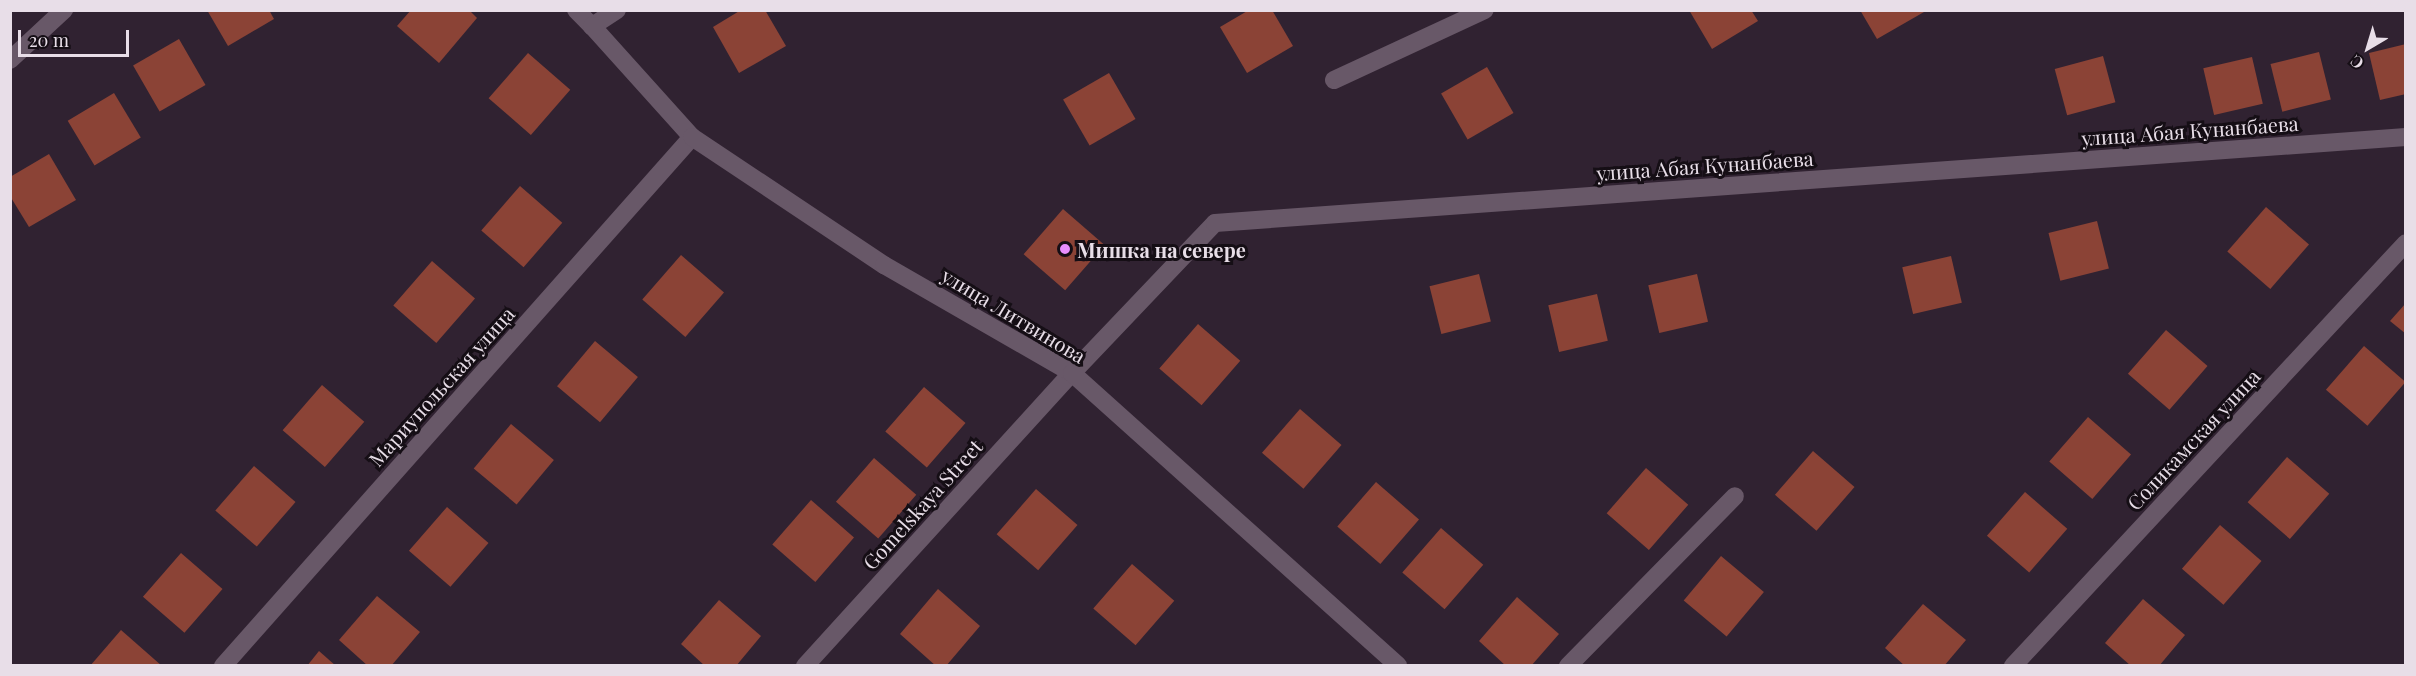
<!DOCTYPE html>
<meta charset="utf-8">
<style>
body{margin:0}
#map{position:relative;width:2416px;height:676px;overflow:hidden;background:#302231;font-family:"Playfair Display",serif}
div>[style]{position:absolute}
.building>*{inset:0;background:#8b4336;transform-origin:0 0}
.service>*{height:18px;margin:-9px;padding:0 9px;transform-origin:9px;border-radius:9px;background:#685868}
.minor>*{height:18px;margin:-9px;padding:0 9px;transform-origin:9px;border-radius:9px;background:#685868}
.tertiary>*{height:18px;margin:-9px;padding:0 9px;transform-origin:9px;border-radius:9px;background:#685868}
.dots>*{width:16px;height:16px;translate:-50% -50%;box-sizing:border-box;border:3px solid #150e15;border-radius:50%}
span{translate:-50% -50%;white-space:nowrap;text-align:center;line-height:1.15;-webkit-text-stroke:6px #150e15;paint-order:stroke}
.street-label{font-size:20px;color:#e8dee8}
.poi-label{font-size:20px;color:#e8dee8;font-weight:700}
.left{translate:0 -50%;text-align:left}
.frame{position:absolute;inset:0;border:12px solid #e8dee8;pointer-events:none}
.north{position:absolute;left:2338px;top:18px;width:60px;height:60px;-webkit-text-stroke:4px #150e15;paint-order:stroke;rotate:218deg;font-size:16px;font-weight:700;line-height:24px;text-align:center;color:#e8dee8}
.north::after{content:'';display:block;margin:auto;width:21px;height:27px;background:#e8dee8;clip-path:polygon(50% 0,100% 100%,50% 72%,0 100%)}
.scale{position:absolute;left:18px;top:30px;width:111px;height:27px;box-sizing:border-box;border:3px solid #e8dee8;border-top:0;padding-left:8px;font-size:18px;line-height:21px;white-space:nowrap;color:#e8dee8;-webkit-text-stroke:4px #150e15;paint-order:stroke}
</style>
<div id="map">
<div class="building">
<div style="clip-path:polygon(207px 10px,269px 10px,274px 19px,228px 46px)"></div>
<div style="clip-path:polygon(411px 10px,469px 10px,477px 18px,439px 63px,397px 26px)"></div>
<div style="clip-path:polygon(741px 10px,765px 10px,786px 46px,739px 73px,713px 27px)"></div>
<div style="clip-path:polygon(1249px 10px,1272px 10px,1293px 46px,1247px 73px,1220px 27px)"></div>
<div style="clip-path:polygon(1689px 10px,1751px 10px,1758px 21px,1712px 49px)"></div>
<div style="clip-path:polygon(1860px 10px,1923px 10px,1924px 12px,1877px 39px)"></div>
<div style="left:179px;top:39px;width:53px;height:53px;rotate:60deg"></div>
<div style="clip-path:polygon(2406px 44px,2406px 94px,2380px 100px,2369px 53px)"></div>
<div style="left:2319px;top:52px;width:49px;height:50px;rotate:76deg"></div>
<div style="left:528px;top:53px;width:56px;height:60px;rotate:41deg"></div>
<div style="left:2103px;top:56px;width:48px;height:50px;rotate:75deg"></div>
<div style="left:2252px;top:57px;width:48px;height:50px;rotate:77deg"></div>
<div style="left:1487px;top:67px;width:53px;height:53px;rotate:60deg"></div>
<div style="left:1109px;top:73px;width:53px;height:53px;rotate:60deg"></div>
<div style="left:114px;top:93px;width:52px;height:54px;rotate:59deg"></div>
<div style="clip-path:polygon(49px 154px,76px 200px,29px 227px,10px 196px,10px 177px)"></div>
<div style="left:520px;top:186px;width:56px;height:59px;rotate:41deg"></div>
<div style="left:2266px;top:207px;width:57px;height:59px;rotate:41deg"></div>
<div style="left:1063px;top:209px;width:55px;height:60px;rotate:41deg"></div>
<div style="left:2097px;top:221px;width:49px;height:50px;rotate:76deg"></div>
<div style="left:681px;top:255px;width:57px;height:59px;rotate:41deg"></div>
<div style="left:1951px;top:256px;width:48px;height:50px;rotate:77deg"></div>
<div style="left:432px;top:261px;width:57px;height:59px;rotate:41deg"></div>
<div style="left:1479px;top:274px;width:49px;height:51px;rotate:76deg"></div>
<div style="left:1697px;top:274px;width:49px;height:50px;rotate:77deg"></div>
<div style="left:1597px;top:294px;width:48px;height:50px;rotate:77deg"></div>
<div style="clip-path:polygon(2406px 303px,2406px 334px,2390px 321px)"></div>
<div style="left:1198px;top:324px;width:56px;height:59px;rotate:41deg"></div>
<div style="left:2166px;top:330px;width:55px;height:58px;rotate:41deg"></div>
<div style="left:595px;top:341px;width:56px;height:59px;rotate:40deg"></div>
<div style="left:2364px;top:346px;width:55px;height:58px;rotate:41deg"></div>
<div style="left:322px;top:385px;width:56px;height:60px;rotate:41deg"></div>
<div style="left:924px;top:387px;width:55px;height:59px;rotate:41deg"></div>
<div style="left:1300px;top:409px;width:55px;height:58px;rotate:41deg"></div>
<div style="left:2088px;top:417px;width:57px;height:59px;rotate:41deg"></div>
<div style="left:511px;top:424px;width:56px;height:58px;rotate:40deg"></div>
<div style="left:1813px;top:451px;width:55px;height:58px;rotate:41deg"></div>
<div style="left:2287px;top:457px;width:56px;height:60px;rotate:41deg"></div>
<div style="left:874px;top:458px;width:56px;height:58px;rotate:41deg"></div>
<div style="left:254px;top:466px;width:55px;height:59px;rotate:41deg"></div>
<div style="left:1646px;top:468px;width:56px;height:60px;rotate:41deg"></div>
<div style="left:1376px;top:482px;width:57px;height:59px;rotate:41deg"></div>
<div style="left:1036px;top:489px;width:55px;height:60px;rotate:41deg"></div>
<div style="left:2025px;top:492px;width:56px;height:58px;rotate:41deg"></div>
<div style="left:811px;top:500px;width:57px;height:59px;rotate:41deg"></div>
<div style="left:447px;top:507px;width:55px;height:58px;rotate:41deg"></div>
<div style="left:2220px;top:525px;width:55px;height:58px;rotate:41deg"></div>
<div style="left:1441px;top:528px;width:56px;height:59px;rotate:41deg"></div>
<div style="left:181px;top:553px;width:55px;height:58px;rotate:41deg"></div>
<div style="left:1721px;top:556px;width:56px;height:58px;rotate:40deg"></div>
<div style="left:1132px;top:564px;width:56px;height:59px;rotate:41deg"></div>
<div style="clip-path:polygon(938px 589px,980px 626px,946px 666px,936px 666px,900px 634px)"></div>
<div style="clip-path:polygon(377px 596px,420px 632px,391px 666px,368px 666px,339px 640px)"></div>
<div style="clip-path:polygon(1517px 597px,1559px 634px,1531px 666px,1506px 666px,1479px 641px)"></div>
<div style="clip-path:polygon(2143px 599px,2185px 635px,2159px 666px,2131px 666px,2105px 643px)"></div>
<div style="clip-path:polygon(719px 600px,761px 636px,736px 666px,705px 666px,681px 644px)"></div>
<div style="clip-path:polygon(1923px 604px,1966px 640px,1944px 666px,1905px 666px,1885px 648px)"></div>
<div style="clip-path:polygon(121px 630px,162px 666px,90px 666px)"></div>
<div style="clip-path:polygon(319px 651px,336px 666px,307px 666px)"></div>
</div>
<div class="service">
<div style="left:1568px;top:666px;width:238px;rotate:-45.5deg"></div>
</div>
<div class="minor">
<div style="left:576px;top:10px;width:23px;rotate:45deg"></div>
<div style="left:10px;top:60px;width:74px;rotate:-42.8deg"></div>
<div style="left:1334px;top:80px;width:166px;rotate:-24.9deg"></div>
<div style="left:223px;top:666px;width:707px;rotate:-48.44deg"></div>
<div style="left:805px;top:666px;width:396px;rotate:-47.7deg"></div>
<div style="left:1072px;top:373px;width:207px;rotate:-46.4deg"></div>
<div style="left:1215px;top:223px;width:1194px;rotate:-4.13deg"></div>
<div style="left:2013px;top:666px;width:577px;rotate:-47.11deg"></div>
</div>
<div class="tertiary">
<div style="left:617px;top:10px;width:30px;rotate:147deg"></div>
<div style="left:592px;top:26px;width:149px;rotate:48deg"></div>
<div style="left:692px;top:137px;width:231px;rotate:33.7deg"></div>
<div style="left:884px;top:265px;width:217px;rotate:29.9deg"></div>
<div style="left:1072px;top:373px;width:438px;rotate:41.9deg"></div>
</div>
<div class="dots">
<div style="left:1065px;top:249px;background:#e98efe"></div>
</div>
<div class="street-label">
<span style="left:2190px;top:130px;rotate:-4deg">улица Абая Кунанбаева</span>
<span style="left:1705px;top:165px;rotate:-4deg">улица Абая Кунанбаева</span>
<span style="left:1014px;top:315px;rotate:31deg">улица Литвинова</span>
<span style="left:441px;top:386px;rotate:-48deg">Мариупольская улица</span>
<span style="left:2193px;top:439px;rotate:-47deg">Соликамская улица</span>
<span style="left:922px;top:504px;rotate:-48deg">Gomelskaya Street</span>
</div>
<div class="poi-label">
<span class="left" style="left:1077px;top:249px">Мишка на севере</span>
</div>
<div class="frame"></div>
<div class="north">С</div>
<div class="scale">20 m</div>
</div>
